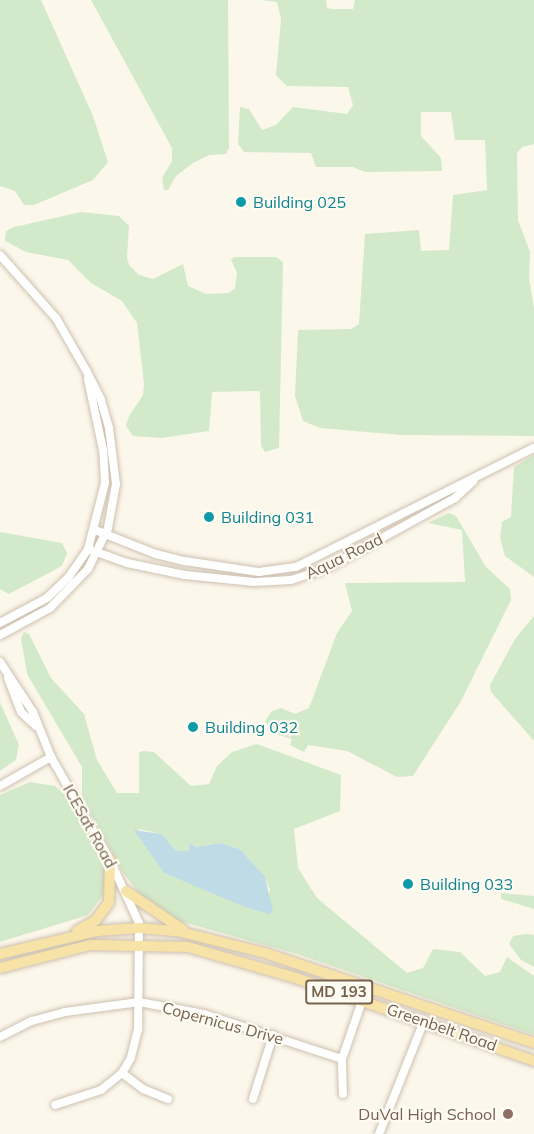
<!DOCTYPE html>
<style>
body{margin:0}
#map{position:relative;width:534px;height:1134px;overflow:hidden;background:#fcf7eb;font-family:Mulish,sans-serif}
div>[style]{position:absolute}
.green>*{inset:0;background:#d2eac9}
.water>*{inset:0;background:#bfdce6}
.roads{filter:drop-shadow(0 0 2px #cec1b0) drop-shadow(0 0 2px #cec1b0)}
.minor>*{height:8px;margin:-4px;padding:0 4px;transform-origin:4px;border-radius:4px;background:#fff}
.major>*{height:10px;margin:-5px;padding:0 5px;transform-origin:5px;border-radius:5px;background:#f7e3a7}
.dots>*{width:16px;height:16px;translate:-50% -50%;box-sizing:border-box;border:3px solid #fefbf2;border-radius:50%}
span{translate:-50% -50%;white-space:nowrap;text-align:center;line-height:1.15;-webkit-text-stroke:4.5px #fefbf2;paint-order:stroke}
.shield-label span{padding:2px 4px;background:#fefbf2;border:2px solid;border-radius:4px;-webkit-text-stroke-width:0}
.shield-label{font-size:15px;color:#77624e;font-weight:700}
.culture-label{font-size:16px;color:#0d838f}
.left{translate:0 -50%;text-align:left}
.street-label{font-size:16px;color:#77624e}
.education-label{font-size:16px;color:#785e54}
.right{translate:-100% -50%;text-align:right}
</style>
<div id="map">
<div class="green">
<div style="clip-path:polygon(0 0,41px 0,93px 116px,108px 162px,93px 180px,34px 205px,24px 205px,15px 191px,0 186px)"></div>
<div style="clip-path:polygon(91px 0,228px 0,229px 148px,226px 154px,209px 155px,193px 163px,176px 176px,168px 190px,164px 190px,162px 178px,172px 161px,172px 148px)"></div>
<div style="clip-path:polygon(261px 0,326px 0,327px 8px,332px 9px,353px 9px,355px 0,534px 0,534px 144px,522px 147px,517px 153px,518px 220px,530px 252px,529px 278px,534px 308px,534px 436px,401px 435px,320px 428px,303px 421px,295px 396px,298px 330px,351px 329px,359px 324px,365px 234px,419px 230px,421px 251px,449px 250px,453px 195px,487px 190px,485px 140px,455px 140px,451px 112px,421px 112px,421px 136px,441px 158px,442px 171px,365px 172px,353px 167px,316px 167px,311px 153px,244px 152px,238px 144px,240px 107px,249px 109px,262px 130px,276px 125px,293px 107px,347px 114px,353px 105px,348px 87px,287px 86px,276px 75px,281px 19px,277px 2px)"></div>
<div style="clip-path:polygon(81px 212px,119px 216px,129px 226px,127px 257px,129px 265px,139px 275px,153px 279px,183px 264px,188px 286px,206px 294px,229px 293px,235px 288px,237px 273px,231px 260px,234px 257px,276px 257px,283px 262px,279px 448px,265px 452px,261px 446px,260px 391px,212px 392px,209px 431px,161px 438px,133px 436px,126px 426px,129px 416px,143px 395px,144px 384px,137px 323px,122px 301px,91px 283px,68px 260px,26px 252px,5px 241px,6px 231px,14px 227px)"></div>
<div style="clip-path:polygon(534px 455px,534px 577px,505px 556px,500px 538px,502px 522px,511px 517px,514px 467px)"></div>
<div style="clip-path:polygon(449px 513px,456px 516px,486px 567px,510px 589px,511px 600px,461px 701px,413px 776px,397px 777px,347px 751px,308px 745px,304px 752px,290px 745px,292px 739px,272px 733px,265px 721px,272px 711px,281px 708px,295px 714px,309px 708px,337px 633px,352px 611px,345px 583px,465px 582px,462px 530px,428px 523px)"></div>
<div style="clip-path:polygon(0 532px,62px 543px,67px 553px,62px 566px,9px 594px,0 589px)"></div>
<div style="clip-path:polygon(534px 616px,534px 741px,491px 692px,490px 685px,515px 639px)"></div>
<div style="clip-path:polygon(evenodd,24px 632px,29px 634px,51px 678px,84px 714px,97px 760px,117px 793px,139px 793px,139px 753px,142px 751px,154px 752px,191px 786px,209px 784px,217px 766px,232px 752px,257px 744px,341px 775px,340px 811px,294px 829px,298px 868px,317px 898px,407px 973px,423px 968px,433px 949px,460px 952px,485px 976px,500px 972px,507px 957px,534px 976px,534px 1035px,297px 954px,179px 921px,142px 897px,124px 874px,82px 797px,82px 767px,27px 674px,21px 638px,24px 632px,138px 829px,162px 834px,176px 851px,188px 851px,190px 843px,196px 847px,220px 843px,240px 849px,265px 878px,270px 890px,264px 913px,164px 873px,138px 829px)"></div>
<div style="clip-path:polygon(0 702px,19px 745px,16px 760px,0 771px)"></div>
<div style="clip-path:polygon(30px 782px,55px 786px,66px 796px,105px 868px,104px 894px,88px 915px,0 942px,0 795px)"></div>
<div style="clip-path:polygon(501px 893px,534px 896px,534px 909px,501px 899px)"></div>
<div style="clip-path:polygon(526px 934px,534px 935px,534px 967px,521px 960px,509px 944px,513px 936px)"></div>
</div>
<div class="water">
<div style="clip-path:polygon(134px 830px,162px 834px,176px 851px,188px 851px,190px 843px,196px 847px,220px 843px,240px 849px,265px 877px,273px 911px,269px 914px,245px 907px,164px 873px)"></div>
</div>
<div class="roads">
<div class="minor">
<div style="left:0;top:255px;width:84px;rotate:48.4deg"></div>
<div style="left:56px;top:318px;width:62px;rotate:60.1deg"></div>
<div style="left:87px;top:372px;width:31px;rotate:63deg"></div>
<div style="left:101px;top:400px;width:29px;rotate:74deg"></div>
<div style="left:109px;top:428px;width:56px;rotate:82.9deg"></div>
<div style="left:116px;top:484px;width:45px;rotate:100.3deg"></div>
<div style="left:108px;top:528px;width:46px;rotate:116deg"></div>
<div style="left:88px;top:569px;width:54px;rotate:134.3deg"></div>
<div style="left:50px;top:608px;width:57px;rotate:151.6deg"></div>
<div style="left:95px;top:530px;width:66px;rotate:21.5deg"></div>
<div style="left:156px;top:554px;width:30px;rotate:14deg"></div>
<div style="left:185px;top:561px;width:75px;rotate:8.5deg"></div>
<div style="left:259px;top:572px;width:37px;rotate:-8deg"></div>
<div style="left:296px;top:567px;width:266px;rotate:-26.6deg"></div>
<div style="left:88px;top:549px;width:41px;rotate:19.7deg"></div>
<div style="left:127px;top:563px;width:59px;rotate:11.7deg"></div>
<div style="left:185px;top:575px;width:69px;rotate:5.8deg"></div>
<div style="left:254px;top:582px;width:37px;rotate:-3deg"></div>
<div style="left:291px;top:580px;width:38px;rotate:-18deg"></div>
<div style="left:327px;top:568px;width:146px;rotate:-28.7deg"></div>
<div style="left:455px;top:498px;width:25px;rotate:-43deg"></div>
<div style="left:0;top:623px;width:53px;rotate:-28deg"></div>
<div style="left:47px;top:598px;width:29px;rotate:-44deg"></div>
<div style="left:68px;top:578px;width:35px;rotate:-55deg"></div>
<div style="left:88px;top:549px;width:68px;rotate:-75.6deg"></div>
<div style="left:105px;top:483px;width:33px;rotate:-93deg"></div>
<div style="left:103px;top:450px;width:73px;rotate:-101.9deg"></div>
<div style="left:0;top:662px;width:60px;rotate:56.6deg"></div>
<div style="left:33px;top:712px;width:48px;rotate:68.2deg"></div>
<div style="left:51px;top:757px;width:119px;rotate:60.2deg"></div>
<div style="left:110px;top:860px;width:69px;rotate:65.3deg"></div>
<div style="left:139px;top:923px;width:106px;rotate:90.5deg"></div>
<div style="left:138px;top:1029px;width:30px;rotate:104deg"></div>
<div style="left:131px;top:1058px;width:17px;rotate:121deg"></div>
<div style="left:122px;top:1073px;width:27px;rotate:141deg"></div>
<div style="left:101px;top:1090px;width:48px;rotate:161.9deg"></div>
<div style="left:8px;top:678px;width:36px;rotate:69deg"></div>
<div style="left:21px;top:712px;width:21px;rotate:43deg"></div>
<div style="left:0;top:786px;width:59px;rotate:-29.6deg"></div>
<div style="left:0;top:1037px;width:36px;rotate:-27deg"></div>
<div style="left:32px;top:1021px;width:34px;rotate:-15deg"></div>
<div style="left:65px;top:1012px;width:75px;rotate:-7.7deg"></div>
<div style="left:139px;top:1002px;width:66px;rotate:10.5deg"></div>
<div style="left:204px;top:1014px;width:145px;rotate:18.1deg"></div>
<div style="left:122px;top:1073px;width:26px;rotate:37deg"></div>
<div style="left:143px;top:1089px;width:27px;rotate:22deg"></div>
<div style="left:343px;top:1094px;width:35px;rotate:-92deg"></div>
<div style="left:342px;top:1059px;width:61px;rotate:-71deg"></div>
<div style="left:253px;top:1099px;width:67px;rotate:-72.6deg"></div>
<div style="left:379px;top:1134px;width:122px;rotate:-68.3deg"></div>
</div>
<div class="major">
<div style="left:126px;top:891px;width:69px;rotate:34.4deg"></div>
<div style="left:77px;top:931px;width:22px;rotate:-30deg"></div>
<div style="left:96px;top:920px;width:22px;rotate:-54deg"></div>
<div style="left:109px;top:902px;width:42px;rotate:-88.6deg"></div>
<div style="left:0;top:954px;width:100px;rotate:-13.3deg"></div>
<div style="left:97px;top:931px;width:42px;rotate:-4.1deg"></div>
<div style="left:139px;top:928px;width:38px;rotate:5deg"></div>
<div style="left:177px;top:931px;width:91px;rotate:14deg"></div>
<div style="left:265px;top:953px;width:284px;rotate:18.5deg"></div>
<div style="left:0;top:968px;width:93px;rotate:-14.3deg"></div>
<div style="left:90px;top:945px;width:98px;rotate:1.2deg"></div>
<div style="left:188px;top:947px;width:112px;rotate:16deg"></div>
<div style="left:296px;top:978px;width:252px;rotate:19.2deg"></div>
</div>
</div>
<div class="dots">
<div style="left:241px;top:202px;background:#0f9aa8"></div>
<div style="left:209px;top:517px;background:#0f9aa8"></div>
<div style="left:193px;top:727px;background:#0f9aa8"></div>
<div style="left:408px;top:884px;background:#0f9aa8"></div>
<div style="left:508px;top:1114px;background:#8d6e63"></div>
</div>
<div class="shield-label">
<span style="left:339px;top:992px">MD 193</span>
</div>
<div class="culture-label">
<span class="left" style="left:253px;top:202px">Building 025</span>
<span class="left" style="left:221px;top:517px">Building 031</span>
<span class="left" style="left:205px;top:727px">Building 032</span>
<span class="left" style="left:420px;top:884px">Building 033</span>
</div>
<div class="street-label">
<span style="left:344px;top:556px;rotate:-26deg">Aqua Road</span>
<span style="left:90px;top:826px;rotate:61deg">ICESat Road</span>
<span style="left:223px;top:1023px;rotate:15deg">Copernicus Drive</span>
<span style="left:442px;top:1027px;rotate:19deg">Greenbelt Road</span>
</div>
<div class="education-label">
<span class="right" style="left:496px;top:1114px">DuVal High School</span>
</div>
</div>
